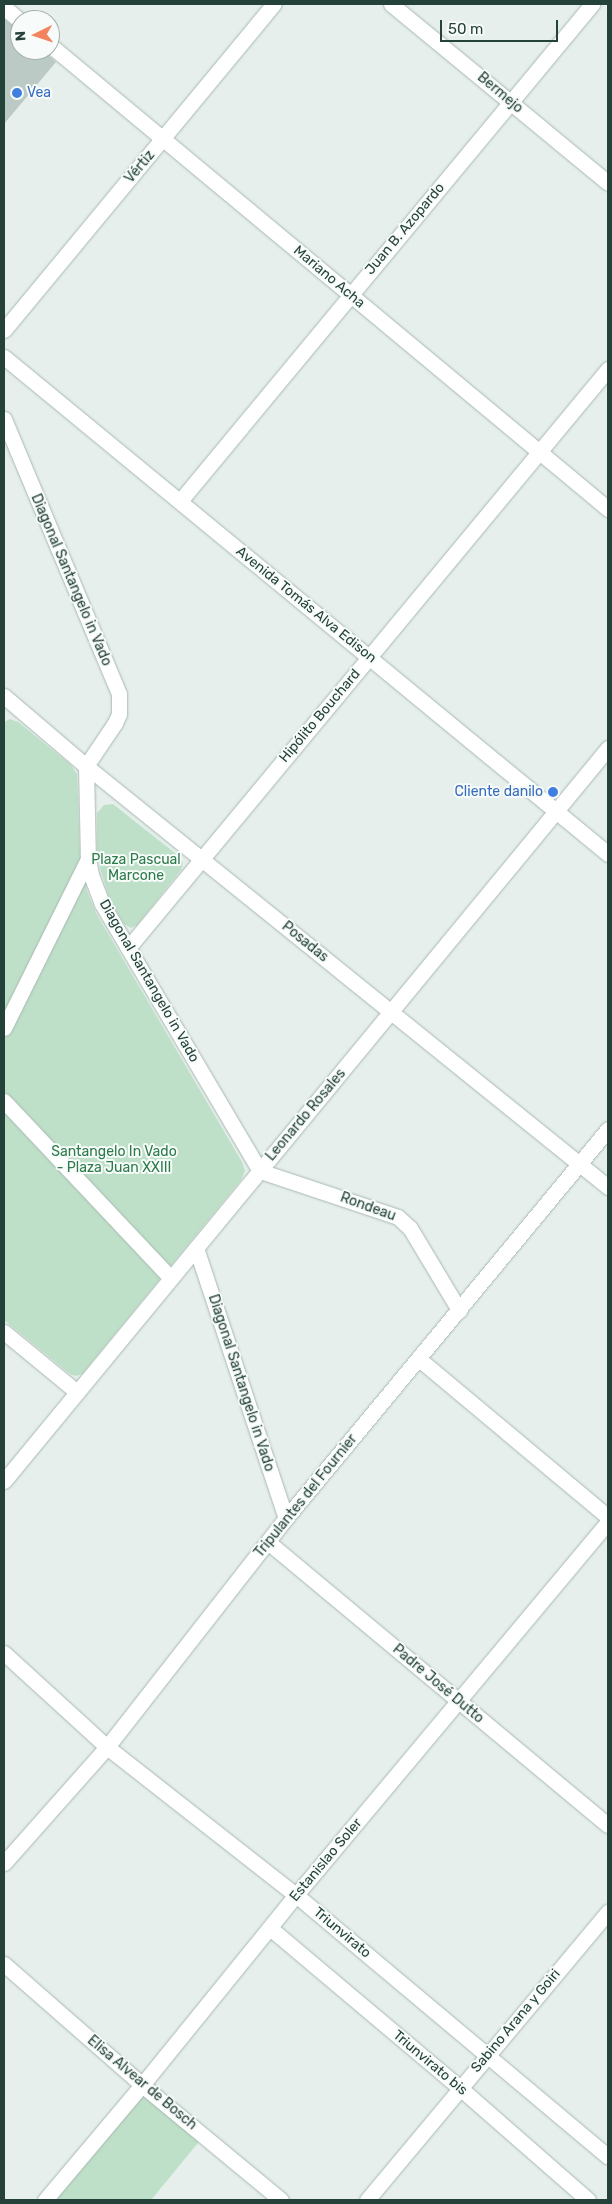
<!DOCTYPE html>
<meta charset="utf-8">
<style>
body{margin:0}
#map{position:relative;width:612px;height:2204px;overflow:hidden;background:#e6efeb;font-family:Rubik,sans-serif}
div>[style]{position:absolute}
.green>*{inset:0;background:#bfe0c8}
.building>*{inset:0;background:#bbcac4}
.roads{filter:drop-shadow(0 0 1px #a8b8b2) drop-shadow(0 0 1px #a8b8b2)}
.minor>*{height:15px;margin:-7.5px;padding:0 7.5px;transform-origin:7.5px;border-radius:7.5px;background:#fff}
.secondary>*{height:15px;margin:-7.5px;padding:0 7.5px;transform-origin:7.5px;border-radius:7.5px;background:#fff}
.dots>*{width:14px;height:14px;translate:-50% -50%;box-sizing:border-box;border:2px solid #f7fbf9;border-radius:50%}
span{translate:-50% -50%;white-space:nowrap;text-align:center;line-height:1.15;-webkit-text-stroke:4px #f7fbf9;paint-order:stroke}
.shop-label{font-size:14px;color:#366cbe}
.left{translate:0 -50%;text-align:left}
.right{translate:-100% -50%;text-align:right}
.street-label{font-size:14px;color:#24423a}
.park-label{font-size:14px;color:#2d7a4b}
.frame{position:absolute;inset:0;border:5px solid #24423a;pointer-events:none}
.north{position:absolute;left:10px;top:10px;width:50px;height:50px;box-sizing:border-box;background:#f7fbf9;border:1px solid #a3b1ad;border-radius:50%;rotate:266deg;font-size:14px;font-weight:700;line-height:20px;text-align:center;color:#24423a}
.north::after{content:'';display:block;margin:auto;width:18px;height:22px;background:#f4845f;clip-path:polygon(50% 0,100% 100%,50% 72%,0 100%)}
.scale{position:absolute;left:440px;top:20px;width:118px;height:22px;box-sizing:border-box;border:2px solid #24423a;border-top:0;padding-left:6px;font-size:15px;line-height:18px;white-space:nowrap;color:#24423a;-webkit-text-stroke:4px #f7fbf9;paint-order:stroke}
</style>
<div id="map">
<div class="green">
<div style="clip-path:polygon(10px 719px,18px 722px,71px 765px,77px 774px,80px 857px,87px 891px,96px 913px,242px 1162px,245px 1171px,241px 1180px,82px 1374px,76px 1376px,70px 1374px,4px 1320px,4px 722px)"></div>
<div style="clip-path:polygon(113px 804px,180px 857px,183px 863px,181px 870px,137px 925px,131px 928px,124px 924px,111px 903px,101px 872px,97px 853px,97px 813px,104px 805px)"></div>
<div style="clip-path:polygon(142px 2085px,207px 2132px,151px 2200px,45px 2200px)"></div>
</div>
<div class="building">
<div style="clip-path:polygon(4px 19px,20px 31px,20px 50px,42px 50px,56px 62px,4px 124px)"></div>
</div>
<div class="roads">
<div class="minor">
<div style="left:391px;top:4px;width:281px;rotate:39.5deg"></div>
<div style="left:4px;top:7px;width:21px;rotate:41deg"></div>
<div style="left:50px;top:45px;width:726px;rotate:39.74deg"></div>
<div style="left:4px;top:330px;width:423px;rotate:-50.4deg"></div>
<div style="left:4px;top:419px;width:298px;rotate:67.3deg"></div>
<div style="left:119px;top:694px;width:20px;rotate:90deg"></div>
<div style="left:119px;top:714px;width:10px;rotate:114deg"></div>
<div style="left:115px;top:723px;width:52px;rotate:124deg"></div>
<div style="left:86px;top:766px;width:93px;rotate:88.8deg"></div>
<div style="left:88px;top:859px;width:16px;rotate:79deg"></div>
<div style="left:91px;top:875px;width:31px;rotate:69deg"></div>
<div style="left:102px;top:904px;width:310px;rotate:59.4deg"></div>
<div style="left:260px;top:1171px;width:145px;rotate:18.4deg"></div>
<div style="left:398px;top:1217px;width:16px;rotate:43deg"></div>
<div style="left:410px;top:1228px;width:96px;rotate:59.1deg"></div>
<div style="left:180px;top:501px;width:646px;rotate:-50.34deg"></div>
<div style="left:4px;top:696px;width:108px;rotate:40.5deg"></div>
<div style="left:86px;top:766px;width:671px;rotate:38.89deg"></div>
<div style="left:128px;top:948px;width:752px;rotate:-50.34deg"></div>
<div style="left:4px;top:1028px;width:189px;rotate:-63.6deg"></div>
<div style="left:4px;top:1101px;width:243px;rotate:46.7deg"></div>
<div style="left:196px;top:1248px;width:285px;rotate:71.6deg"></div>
<div style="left:4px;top:1332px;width:94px;rotate:39.4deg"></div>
<div style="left:419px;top:1359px;width:246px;rotate:39.9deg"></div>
<div style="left:4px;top:1481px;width:950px;rotate:-50.51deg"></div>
<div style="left:268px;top:1542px;width:442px;rotate:39.8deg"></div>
<div style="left:4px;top:1653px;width:139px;rotate:42.4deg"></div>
<div style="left:107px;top:1747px;width:240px;rotate:38.1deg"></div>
<div style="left:296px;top:1895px;width:407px;rotate:40deg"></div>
<div style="left:4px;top:1863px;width:155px;rotate:-48.4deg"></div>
<div style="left:107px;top:1747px;width:291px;rotate:-52deg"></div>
<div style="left:286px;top:1518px;width:505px;rotate:-50.38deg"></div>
<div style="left:270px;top:1928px;width:248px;rotate:40.1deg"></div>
<div style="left:460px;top:2088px;width:170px;rotate:41.2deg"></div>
<div style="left:4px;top:1964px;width:184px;rotate:41.2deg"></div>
<div style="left:142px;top:2085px;width:180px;rotate:39.6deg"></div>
<div style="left:45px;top:2200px;width:150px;rotate:-49.9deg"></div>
<div style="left:142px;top:2085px;width:245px;rotate:-51deg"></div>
<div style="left:296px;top:1895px;width:486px;rotate:-50.1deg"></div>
<div style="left:367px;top:2200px;width:376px;rotate:-50.1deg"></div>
</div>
<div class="secondary">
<div style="left:4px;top:357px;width:782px;rotate:39.45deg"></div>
</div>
</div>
<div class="dots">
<div style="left:17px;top:93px;background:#3f7fe0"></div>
<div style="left:553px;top:792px;background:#3f7fe0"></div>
</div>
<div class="shop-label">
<span class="left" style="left:27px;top:93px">Vea</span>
<span class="right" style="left:543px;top:792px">Cliente danilo</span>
</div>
<div class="street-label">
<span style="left:500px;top:93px;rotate:40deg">Bermejo</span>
<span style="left:140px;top:167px;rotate:-50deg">Vértiz</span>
<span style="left:405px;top:229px;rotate:-50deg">Juan B. Azopardo</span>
<span style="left:329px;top:277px;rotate:40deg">Mariano Acha</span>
<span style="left:71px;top:580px;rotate:67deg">Diagonal Santangelo in Vado</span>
<span style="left:306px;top:605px;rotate:39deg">Avenida Tomás Alva Edison</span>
<span style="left:320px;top:716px;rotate:-50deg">Hipólito Bouchard</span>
<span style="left:305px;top:942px;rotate:39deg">Posadas</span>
<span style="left:149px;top:981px;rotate:60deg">Diagonal Santangelo in Vado</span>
<span style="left:306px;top:1115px;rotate:-50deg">Leonardo Rosales</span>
<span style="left:368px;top:1207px;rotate:20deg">Rondeau</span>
<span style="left:241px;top:1383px;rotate:72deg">Diagonal Santangelo in Vado</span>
<span style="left:306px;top:1496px;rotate:-51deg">Tripulantes del Fournier</span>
<span style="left:438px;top:1684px;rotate:40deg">Padre José Dutto</span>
<span style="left:326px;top:1860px;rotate:-50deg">Estanislao Soler</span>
<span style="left:342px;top:1933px;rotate:40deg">Triunvirato</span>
<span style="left:516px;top:2021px;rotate:-50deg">Sabino Arana y Goiri</span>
<span style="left:430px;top:2063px;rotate:40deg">Triunvirato bis</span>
<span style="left:142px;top:2083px;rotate:40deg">Elisa Alvear de Bosch</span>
</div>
<div class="park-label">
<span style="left:136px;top:868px">Plaza Pascual<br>Marcone</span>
<span style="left:114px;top:1160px">Santangelo In Vado<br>- Plaza Juan XXIII</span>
</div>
<div class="frame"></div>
<div class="north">N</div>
<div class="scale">50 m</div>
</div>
